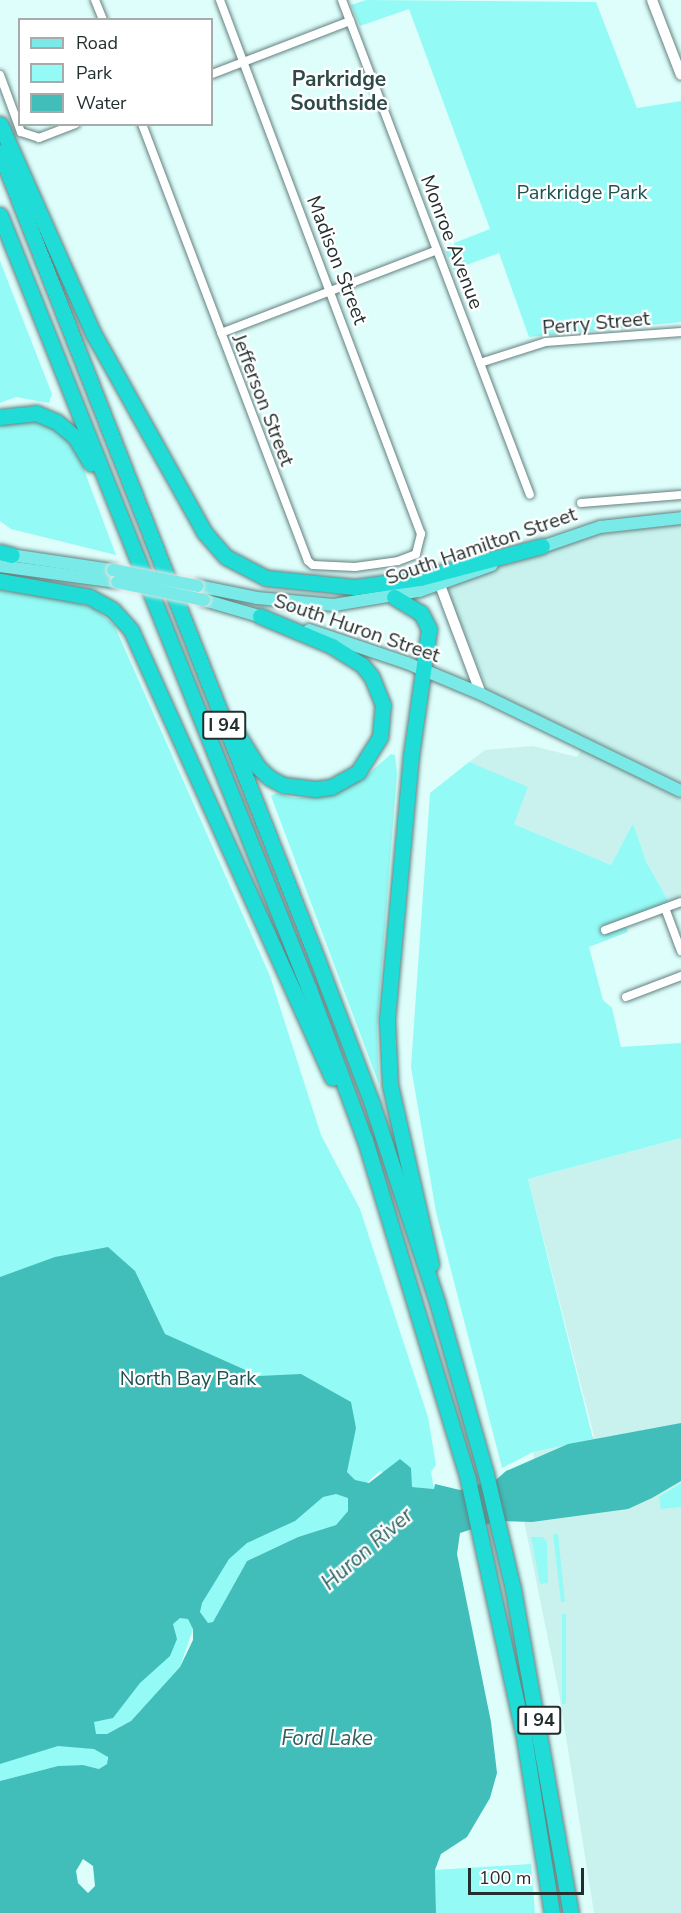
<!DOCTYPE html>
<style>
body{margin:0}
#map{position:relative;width:681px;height:1913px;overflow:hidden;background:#defefc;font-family:"Nunito Sans",sans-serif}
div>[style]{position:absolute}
.built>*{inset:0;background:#c9f2ef}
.green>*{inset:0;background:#94faf5;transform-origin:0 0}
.water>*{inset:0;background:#41beba}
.roads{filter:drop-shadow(0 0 2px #63817f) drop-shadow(0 0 2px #63817f)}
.minor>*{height:8px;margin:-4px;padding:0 4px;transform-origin:4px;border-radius:4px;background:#fff}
.tertiary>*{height:10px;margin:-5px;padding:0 5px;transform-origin:5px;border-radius:5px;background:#fff}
.primary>*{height:12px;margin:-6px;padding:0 6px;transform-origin:6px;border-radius:6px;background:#79eae7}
.motorway>*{height:15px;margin:-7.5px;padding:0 7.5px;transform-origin:7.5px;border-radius:7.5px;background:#1fdcd7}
.bridges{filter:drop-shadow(0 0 2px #e5e6e6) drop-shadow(0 0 2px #e5e6e6)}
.primary-bridge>*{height:12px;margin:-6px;padding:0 6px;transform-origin:6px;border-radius:6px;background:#79eae7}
span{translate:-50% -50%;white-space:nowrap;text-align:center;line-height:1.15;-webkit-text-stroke:4.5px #fff;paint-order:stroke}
.shield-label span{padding:2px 4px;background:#fff;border:2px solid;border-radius:4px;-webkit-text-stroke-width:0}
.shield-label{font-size:18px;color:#232f2e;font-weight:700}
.park-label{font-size:20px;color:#1d5250}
.street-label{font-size:20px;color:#232f2e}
.neighbourhood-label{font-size:21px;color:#2e4a48;font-weight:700}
.water-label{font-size:21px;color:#2d615e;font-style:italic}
.legend{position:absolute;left:18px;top:18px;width:195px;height:108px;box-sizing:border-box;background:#fff;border:2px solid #a7acab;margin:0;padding:8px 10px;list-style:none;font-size:18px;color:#232f2e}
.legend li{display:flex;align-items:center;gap:12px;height:30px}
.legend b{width:30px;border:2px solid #a7acab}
.scale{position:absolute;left:468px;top:1868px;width:116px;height:27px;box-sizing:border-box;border:3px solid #232f2e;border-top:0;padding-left:8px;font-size:18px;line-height:21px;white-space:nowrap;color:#232f2e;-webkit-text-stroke:4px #fff;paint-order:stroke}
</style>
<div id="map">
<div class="built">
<div style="clip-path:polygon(681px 524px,681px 783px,487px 689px,448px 593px,452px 585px,467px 578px,594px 535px)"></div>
<div style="clip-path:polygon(533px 746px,577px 757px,582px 748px,681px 800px,681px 898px,669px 902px,646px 861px,633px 823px,611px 865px,514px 824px,469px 762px,485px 750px)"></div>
<div style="clip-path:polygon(681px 1138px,681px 1913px,594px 1913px,559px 1693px,524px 1521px,538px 1489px,533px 1452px,594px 1436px,528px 1179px)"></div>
</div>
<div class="green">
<div style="clip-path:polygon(366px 0,596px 2px,637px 108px,681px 101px,681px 322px,529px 337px,499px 253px,453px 270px,444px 247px,490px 229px,409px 9px,360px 26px,351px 5px)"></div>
<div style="clip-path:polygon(0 261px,52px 394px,49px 403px,16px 397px,0 403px)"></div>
<div style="clip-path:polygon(15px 418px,45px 422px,64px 435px,80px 459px,116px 555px,11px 529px,0 521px,0 424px)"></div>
<div style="clip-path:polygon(0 590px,58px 598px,94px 608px,114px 625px,270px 976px,321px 1135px,360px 1209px,428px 1417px,436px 1465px,431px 1472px,434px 1489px,412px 1487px,380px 1471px,349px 1498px,348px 1511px,336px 1525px,298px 1537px,247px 1561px,213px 1622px,193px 1629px,180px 1667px,131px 1721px,107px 1734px,107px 1764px,99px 1769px,83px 1765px,58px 1766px,0 1781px)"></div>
<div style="clip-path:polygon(391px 754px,395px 755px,397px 773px,377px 1027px,379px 1084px,271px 796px,276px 793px,294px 798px,322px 796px,338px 792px,366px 776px)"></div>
<div style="clip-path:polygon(469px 762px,528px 787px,514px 824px,611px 865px,633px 823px,646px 861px,669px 902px,624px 920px,628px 932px,589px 947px,603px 1000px,612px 1008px,621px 1047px,681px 1043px,681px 1138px,528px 1179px,593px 1439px,533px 1452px,502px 1468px,436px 1212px,411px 1067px,430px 793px)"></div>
<div style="clip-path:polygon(681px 1483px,681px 1507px,661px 1509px,659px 1497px)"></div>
<div style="clip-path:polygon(553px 1534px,558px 1534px,565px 1602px,561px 1602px)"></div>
<div style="clip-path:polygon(531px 1537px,543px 1537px,547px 1542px,548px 1583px,540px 1584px)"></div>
<div style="left:562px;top:1614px;width:4px;height:90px"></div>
<div style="clip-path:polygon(531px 1864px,535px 1913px,436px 1913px,435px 1870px)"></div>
</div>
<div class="water">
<div style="clip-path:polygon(evenodd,108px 1247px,135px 1271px,165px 1334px,259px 1376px,301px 1374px,351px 1402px,356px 1428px,347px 1472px,355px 1480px,369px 1483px,400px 1459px,411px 1468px,412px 1487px,434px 1489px,435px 1484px,460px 1490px,497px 1479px,506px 1471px,568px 1444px,681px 1423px,681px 1481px,652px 1498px,628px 1509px,532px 1522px,497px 1521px,460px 1533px,457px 1554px,491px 1722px,497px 1773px,490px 1798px,467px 1837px,441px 1854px,435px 1870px,436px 1913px,0 1913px,0 1781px,58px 1766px,83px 1765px,99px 1769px,107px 1764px,108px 1757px,94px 1749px,58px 1746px,0 1764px,0 1277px,55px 1257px,108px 1247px,336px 1494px,348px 1498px,348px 1511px,336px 1525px,298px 1537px,247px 1561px,213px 1622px,208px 1623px,200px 1612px,202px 1603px,229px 1559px,247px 1543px,295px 1521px,323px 1497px,336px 1494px,108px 1247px,180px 1618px,188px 1619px,193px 1629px,193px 1640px,180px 1667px,131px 1721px,107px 1734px,96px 1734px,94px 1722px,113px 1718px,140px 1683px,170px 1656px,177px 1639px,173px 1624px,180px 1618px,108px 1247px,83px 1859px,93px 1866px,95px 1886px,88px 1893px,78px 1883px,76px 1871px,83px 1859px)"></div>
</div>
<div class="roads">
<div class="minor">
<div style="left:95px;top:0;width:22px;rotate:68deg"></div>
<div style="left:342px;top:0;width:529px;rotate:69.2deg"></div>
<div style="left:212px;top:74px;width:148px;rotate:-21deg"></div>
<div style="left:0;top:75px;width:61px;rotate:69.8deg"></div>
<div style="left:21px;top:132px;width:19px;rotate:18deg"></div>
<div style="left:39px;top:138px;width:39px;rotate:-21deg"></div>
<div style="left:142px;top:124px;width:467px;rotate:69.2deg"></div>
<div style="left:308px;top:561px;width:6px;rotate:39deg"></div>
<div style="left:313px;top:565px;width:42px;rotate:2.7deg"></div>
<div style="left:355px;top:567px;width:43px;rotate:-7.9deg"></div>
<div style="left:398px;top:561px;width:19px;rotate:-21deg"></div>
<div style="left:416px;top:554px;width:21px;rotate:-76deg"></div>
<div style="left:421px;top:534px;width:571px;rotate:-110.63deg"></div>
<div style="left:221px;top:333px;width:231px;rotate:-21deg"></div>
<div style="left:480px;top:363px;width:69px;rotate:-17.7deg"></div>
<div style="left:546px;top:342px;width:135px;rotate:-4.2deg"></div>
<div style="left:581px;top:503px;width:100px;rotate:-4.6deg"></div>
<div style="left:665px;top:908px;width:46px;rotate:69.6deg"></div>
<div style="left:605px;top:930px;width:81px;rotate:-20.2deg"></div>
<div style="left:626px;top:997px;width:59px;rotate:-20.9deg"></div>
</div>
<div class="tertiary">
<div style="left:652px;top:0;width:80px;rotate:68.9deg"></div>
<div style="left:440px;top:585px;width:116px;rotate:69.4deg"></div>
</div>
<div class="primary">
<div style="left:536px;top:549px;width:68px;rotate:-19deg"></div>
<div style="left:600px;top:527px;width:81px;rotate:-6.3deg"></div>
<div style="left:4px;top:554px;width:110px;rotate:8.4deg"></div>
<div style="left:0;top:566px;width:118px;rotate:7.8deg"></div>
<div style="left:198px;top:586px;width:60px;rotate:11.5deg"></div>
<div style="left:257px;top:598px;width:77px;rotate:5.2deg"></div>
<div style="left:334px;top:605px;width:86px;rotate:-9.4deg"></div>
<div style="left:419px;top:591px;width:77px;rotate:-19.6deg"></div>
<div style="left:204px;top:600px;width:68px;rotate:16.3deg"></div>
<div style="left:309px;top:630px;width:103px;rotate:18.6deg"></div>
<div style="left:407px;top:663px;width:80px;rotate:22.7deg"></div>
<div style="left:481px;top:694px;width:222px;rotate:25.9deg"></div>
</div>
<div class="motorway">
<div style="left:0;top:124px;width:229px;rotate:66deg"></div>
<div style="left:93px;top:333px;width:228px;rotate:60.8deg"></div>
<div style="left:204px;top:532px;width:33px;rotate:49deg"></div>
<div style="left:226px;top:557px;width:45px;rotate:27.7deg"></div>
<div style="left:266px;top:578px;width:89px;rotate:5.8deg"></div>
<div style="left:355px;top:587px;width:66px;rotate:-7.9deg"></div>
<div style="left:420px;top:578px;width:126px;rotate:-14.7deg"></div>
<div style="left:0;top:152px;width:867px;rotate:68.55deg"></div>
<div style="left:317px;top:959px;width:155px;rotate:69.2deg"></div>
<div style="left:372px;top:1104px;width:208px;rotate:71.8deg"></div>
<div style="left:437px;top:1302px;width:179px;rotate:74.1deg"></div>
<div style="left:486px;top:1474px;width:118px;rotate:76.8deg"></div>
<div style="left:513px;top:1589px;width:329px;rotate:79.9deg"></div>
<div style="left:0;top:215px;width:833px;rotate:68.24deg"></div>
<div style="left:309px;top:989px;width:161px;rotate:69.7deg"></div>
<div style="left:365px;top:1140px;width:355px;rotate:73.1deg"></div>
<div style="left:468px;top:1480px;width:263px;rotate:77.7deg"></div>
<div style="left:524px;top:1737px;width:178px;rotate:81deg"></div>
<div style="left:0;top:417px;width:36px;rotate:-6deg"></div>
<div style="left:36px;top:413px;width:23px;rotate:23deg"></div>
<div style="left:57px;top:422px;width:23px;rotate:40deg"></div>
<div style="left:75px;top:437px;width:31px;rotate:59deg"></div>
<div style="left:0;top:552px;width:12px;rotate:14deg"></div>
<div style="left:0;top:581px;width:91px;rotate:10.1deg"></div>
<div style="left:90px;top:597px;width:26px;rotate:29deg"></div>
<div style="left:113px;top:610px;width:27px;rotate:48deg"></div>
<div style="left:131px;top:630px;width:491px;rotate:65.8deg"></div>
<div style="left:394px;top:597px;width:31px;rotate:31deg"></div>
<div style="left:421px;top:613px;width:18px;rotate:63deg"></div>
<div style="left:429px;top:629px;width:127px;rotate:98.1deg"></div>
<div style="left:411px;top:755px;width:267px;rotate:95.2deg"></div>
<div style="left:387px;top:1021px;width:64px;rotate:87.3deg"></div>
<div style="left:390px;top:1085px;width:184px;rotate:77.1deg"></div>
<div style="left:238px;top:735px;width:38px;rotate:58deg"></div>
<div style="left:258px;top:767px;width:16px;rotate:43deg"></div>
<div style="left:270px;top:778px;width:15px;rotate:28deg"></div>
<div style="left:283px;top:785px;width:33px;rotate:7deg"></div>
<div style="left:316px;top:789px;width:15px;rotate:-8deg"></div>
<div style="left:331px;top:787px;width:31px;rotate:-29deg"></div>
<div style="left:358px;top:772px;width:41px;rotate:-57.8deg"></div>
<div style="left:380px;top:737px;width:32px;rotate:-85deg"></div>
<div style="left:383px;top:705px;width:31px;rotate:-112deg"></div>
<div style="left:371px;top:676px;width:14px;rotate:-129deg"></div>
<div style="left:362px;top:665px;width:36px;rotate:-148deg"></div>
<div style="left:332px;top:646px;width:78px;rotate:-157.4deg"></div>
</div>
</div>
<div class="bridges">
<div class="primary-bridge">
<div style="left:113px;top:570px;width:86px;rotate:10.7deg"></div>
<div style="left:117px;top:582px;width:89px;rotate:11.7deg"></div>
</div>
</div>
<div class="shield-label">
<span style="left:224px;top:725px">I 94</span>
<span style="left:539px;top:1720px">I 94</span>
</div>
<div class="park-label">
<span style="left:582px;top:192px">Parkridge Park</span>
<span style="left:188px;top:1378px">North Bay Park</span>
</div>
<div class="street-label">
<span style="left:452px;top:242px;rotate:69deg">Monroe Avenue</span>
<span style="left:337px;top:260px;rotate:69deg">Madison Street</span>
<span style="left:596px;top:323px;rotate:-5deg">Perry Street</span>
<span style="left:263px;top:400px;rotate:69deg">Jefferson Street</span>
<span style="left:481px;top:546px;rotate:-19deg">South Hamilton Street</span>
<span style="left:357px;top:628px;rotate:19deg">South Huron Street</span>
</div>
<div class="neighbourhood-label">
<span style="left:339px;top:91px">Parkridge<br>Southside</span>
</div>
<div class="water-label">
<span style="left:367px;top:1549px;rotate:-41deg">Huron River</span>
<span style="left:327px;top:1738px">Ford Lake</span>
</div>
<ul class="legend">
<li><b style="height:8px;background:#79eae7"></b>Road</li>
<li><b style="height:16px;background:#94faf5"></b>Park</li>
<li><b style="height:16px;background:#41beba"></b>Water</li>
</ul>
<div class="scale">100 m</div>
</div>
